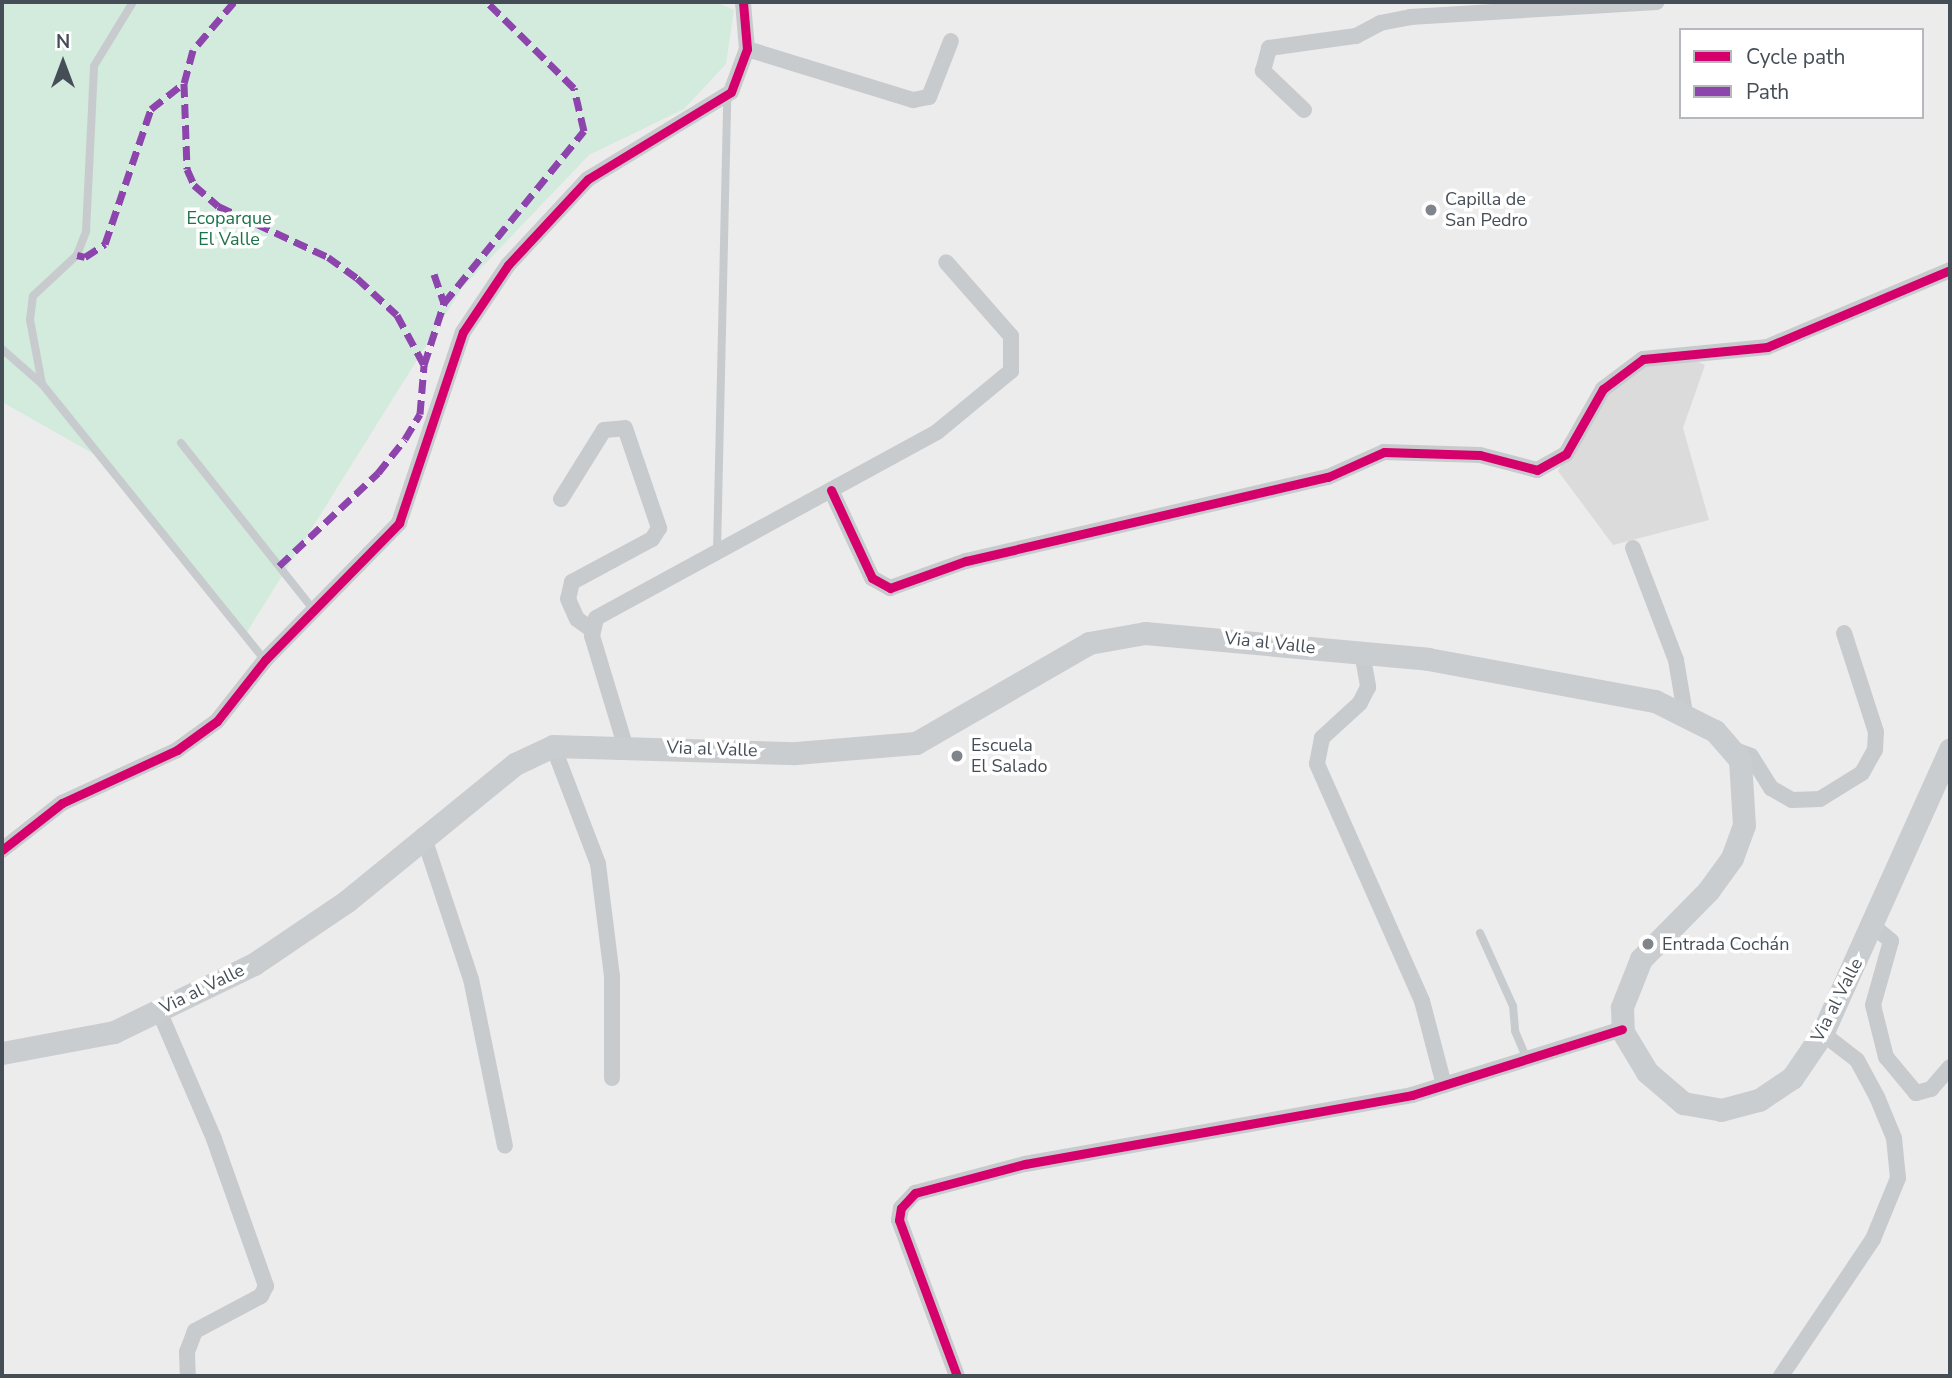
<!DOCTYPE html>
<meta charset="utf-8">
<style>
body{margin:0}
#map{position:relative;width:1952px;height:1378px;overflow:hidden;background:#edecec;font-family:"Nunito Sans",sans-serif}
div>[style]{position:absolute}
.education>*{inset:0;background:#dbdbdc}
.green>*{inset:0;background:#d2ebdc}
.service>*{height:8px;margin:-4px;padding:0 4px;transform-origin:4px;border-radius:4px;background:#c8cbcd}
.minor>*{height:16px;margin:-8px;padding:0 8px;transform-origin:8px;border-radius:8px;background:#c8cbcd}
.secondary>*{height:23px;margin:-11.5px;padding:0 11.5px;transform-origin:11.5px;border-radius:11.5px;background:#cacdcf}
.quiet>*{height:7px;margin-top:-3.5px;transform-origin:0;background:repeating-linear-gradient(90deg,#8e44ad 0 14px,transparent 0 21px)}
.cycleway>*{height:9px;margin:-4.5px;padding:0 4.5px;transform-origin:4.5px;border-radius:4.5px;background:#d6006c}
.dots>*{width:19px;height:19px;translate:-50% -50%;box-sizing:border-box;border:4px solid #fff;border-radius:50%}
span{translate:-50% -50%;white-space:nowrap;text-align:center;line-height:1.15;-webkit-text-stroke:7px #fff;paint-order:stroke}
.poi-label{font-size:18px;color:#454e57}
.left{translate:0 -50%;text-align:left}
.park-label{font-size:18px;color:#1d7249}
.street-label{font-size:18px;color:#454e57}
.frame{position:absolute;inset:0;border:4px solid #454e57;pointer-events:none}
.legend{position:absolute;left:1679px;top:28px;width:245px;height:91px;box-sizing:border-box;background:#fff;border:2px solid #b5b8bc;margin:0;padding:9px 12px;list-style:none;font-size:21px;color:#454e57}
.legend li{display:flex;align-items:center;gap:14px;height:35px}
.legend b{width:35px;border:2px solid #b5b8bc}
.north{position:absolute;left:28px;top:28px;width:70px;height:70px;-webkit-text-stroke:5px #fff;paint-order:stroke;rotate:0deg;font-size:19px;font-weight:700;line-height:28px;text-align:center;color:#454e57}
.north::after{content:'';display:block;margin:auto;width:24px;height:32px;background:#454e57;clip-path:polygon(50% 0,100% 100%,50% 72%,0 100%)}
</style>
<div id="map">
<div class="education">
<div style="clip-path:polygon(1688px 357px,1705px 365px,1683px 428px,1709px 520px,1613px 545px,1558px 471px,1598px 398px,1643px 360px)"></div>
</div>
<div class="green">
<div style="clip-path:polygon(2px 2px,716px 2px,734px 10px,726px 64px,684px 109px,589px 155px,462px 288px,247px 632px,101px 458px,2px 402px)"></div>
</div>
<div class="service">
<div style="left:2px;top:349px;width:53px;rotate:41.2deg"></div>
<div style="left:42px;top:384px;width:355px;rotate:51.1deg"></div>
<div style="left:42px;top:384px;width:65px;rotate:-100.6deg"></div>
<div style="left:30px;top:320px;width:24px;rotate:-83deg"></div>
<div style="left:33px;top:296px;width:60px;rotate:-43deg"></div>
<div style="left:77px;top:255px;width:26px;rotate:-69deg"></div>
<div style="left:86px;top:231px;width:165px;rotate:-87.2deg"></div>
<div style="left:94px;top:66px;width:75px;rotate:-58.6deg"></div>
<div style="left:181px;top:443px;width:212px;rotate:51.5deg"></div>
<div style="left:717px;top:551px;width:456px;rotate:-88.7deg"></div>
<div style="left:1480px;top:933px;width:80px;rotate:65.7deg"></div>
<div style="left:1513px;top:1006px;width:25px;rotate:85deg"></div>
<div style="left:1515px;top:1031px;width:30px;rotate:67deg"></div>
</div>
<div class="minor">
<div style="left:747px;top:49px;width:174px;rotate:17.1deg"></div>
<div style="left:913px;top:100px;width:16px;rotate:-11deg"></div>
<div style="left:929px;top:97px;width:60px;rotate:-68.6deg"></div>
<div style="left:1304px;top:110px;width:57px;rotate:-136.4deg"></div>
<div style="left:1263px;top:71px;width:24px;rotate:-75deg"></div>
<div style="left:1269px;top:48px;width:88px;rotate:-7.9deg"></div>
<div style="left:1356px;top:36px;width:27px;rotate:-28deg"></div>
<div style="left:1380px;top:23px;width:31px;rotate:-11deg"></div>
<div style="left:1410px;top:17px;width:247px;rotate:-3.5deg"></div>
<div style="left:831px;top:490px;width:97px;rotate:65deg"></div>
<div style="left:872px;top:578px;width:21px;rotate:29deg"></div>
<div style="left:890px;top:588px;width:81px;rotate:-19.6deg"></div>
<div style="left:966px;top:561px;width:372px;rotate:-13.1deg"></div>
<div style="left:1328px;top:477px;width:61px;rotate:-24.1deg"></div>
<div style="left:1384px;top:452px;width:96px;rotate:1.8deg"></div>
<div style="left:1480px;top:455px;width:59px;rotate:14.7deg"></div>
<div style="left:1537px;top:470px;width:33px;rotate:-29deg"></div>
<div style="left:1566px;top:454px;width:75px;rotate:-60.4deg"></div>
<div style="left:1603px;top:389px;width:50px;rotate:-36.9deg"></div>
<div style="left:1643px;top:359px;width:125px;rotate:-5.5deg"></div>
<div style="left:1767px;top:347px;width:199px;rotate:-22.8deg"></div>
<div style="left:561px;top:499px;width:81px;rotate:-58.1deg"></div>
<div style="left:604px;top:430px;width:21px;rotate:-5deg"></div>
<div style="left:625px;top:428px;width:106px;rotate:71.2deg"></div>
<div style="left:659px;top:528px;width:13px;rotate:122deg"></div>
<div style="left:652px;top:539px;width:91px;rotate:151.7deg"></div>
<div style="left:572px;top:582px;width:17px;rotate:103deg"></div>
<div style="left:568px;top:599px;width:22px;rotate:66deg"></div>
<div style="left:577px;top:619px;width:17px;rotate:36deg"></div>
<div style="left:1633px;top:548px;width:120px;rotate:69deg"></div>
<div style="left:1676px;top:660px;width:54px;rotate:80.4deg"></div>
<div style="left:1362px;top:652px;width:36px;rotate:80deg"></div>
<div style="left:1368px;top:687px;width:18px;rotate:117deg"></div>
<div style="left:1360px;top:703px;width:52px;rotate:137.4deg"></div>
<div style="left:1322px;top:738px;width:26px;rotate:101deg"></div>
<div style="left:1317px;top:764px;width:259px;rotate:66.1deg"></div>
<div style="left:1422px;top:1001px;width:87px;rotate:75.3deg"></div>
<div style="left:625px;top:745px;width:114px;rotate:-106.8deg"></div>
<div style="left:592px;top:636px;width:18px;rotate:-77deg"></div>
<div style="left:596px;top:618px;width:388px;rotate:-28.6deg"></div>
<div style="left:937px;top:432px;width:96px;rotate:-39.5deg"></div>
<div style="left:1011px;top:371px;width:35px;rotate:-90deg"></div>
<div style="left:1011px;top:336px;width:98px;rotate:-131.3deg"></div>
<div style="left:553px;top:746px;width:126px;rotate:69.1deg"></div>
<div style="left:598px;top:864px;width:113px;rotate:82.9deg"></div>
<div style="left:612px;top:976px;width:102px;rotate:90deg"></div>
<div style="left:1732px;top:749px;width:20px;rotate:20deg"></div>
<div style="left:1751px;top:756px;width:38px;rotate:58deg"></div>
<div style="left:1771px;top:788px;width:24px;rotate:30deg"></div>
<div style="left:1792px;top:800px;width:28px;rotate:-2deg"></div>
<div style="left:1820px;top:799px;width:49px;rotate:-31.8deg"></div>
<div style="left:1862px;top:773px;width:26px;rotate:-61deg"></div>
<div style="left:1875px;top:750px;width:18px;rotate:-87deg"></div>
<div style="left:1876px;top:732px;width:104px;rotate:-107.9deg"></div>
<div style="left:423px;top:835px;width:152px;rotate:71.6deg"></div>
<div style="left:471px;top:979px;width:170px;rotate:78.5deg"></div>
<div style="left:2px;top:850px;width:76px;rotate:-38.1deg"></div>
<div style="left:62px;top:803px;width:127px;rotate:-24.7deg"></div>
<div style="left:177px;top:750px;width:49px;rotate:-35.9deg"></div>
<div style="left:217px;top:721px;width:78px;rotate:-51.8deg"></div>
<div style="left:265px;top:660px;width:192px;rotate:-45.6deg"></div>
<div style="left:399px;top:523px;width:201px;rotate:-71.5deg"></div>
<div style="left:463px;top:332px;width:81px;rotate:-56.1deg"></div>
<div style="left:508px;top:265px;width:117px;rotate:-47.1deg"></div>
<div style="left:588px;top:179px;width:167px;rotate:-31.3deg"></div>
<div style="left:731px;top:92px;width:46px;rotate:-69.6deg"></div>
<div style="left:747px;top:49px;width:47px;rotate:-94.9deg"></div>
<div style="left:1874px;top:927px;width:22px;rotate:39deg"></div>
<div style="left:1891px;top:941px;width:66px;rotate:105.7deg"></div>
<div style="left:1873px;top:1005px;width:54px;rotate:76deg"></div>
<div style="left:1886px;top:1057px;width:47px;rotate:50.2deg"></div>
<div style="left:1916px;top:1093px;width:16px;rotate:-15deg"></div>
<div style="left:1931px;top:1089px;width:29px;rotate:-49deg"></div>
<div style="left:159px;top:1011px;width:139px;rotate:66.7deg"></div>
<div style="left:214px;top:1139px;width:156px;rotate:70.5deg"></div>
<div style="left:266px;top:1286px;width:11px;rotate:117deg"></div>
<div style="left:261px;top:1296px;width:75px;rotate:152.1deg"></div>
<div style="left:195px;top:1331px;width:22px;rotate:111deg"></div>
<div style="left:187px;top:1352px;width:24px;rotate:88deg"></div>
<div style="left:957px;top:1376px;width:166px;rotate:-110.4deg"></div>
<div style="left:899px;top:1220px;width:12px;rotate:-81deg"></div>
<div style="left:901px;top:1208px;width:21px;rotate:-47deg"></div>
<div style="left:915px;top:1193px;width:114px;rotate:-14.8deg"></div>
<div style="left:1025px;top:1164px;width:393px;rotate:-10.1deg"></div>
<div style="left:1412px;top:1095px;width:220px;rotate:-17.4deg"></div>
<div style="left:1781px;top:1376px;width:165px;rotate:-56.1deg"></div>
<div style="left:1873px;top:1239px;width:66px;rotate:-67.7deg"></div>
<div style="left:1898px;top:1178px;width:40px;rotate:-95.7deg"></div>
<div style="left:1894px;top:1138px;width:44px;rotate:-112.5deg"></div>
<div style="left:1877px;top:1097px;width:42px;rotate:-118.4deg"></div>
<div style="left:1857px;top:1060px;width:44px;rotate:-142.4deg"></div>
</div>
<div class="secondary">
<div style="left:2px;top:1053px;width:114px;rotate:-10.6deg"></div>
<div style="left:114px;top:1032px;width:156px;rotate:-25.9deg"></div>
<div style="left:254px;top:964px;width:112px;rotate:-34.1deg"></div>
<div style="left:347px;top:901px;width:217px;rotate:-39.2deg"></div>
<div style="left:515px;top:764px;width:42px;rotate:-25.3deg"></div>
<div style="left:553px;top:746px;width:243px;rotate:1.7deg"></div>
<div style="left:796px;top:753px;width:120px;rotate:-4.8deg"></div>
<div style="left:916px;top:743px;width:200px;rotate:-30deg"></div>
<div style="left:1089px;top:643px;width:57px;rotate:-10.1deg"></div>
<div style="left:1145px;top:633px;width:284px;rotate:5.2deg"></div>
<div style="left:1428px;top:659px;width:231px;rotate:10.5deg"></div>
<div style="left:1655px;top:701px;width:67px;rotate:26.6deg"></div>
<div style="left:1715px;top:731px;width:38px;rotate:49deg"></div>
<div style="left:1740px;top:760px;width:65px;rotate:86.5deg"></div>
<div style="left:1744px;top:825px;width:35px;rotate:110deg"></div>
<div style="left:1732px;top:858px;width:39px;rotate:126deg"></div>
<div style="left:1709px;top:890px;width:97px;rotate:134.6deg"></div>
<div style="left:1641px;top:959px;width:52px;rotate:111.6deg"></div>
<div style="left:1622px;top:1007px;width:25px;rotate:88deg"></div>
<div style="left:1623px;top:1032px;width:47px;rotate:59deg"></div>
<div style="left:1647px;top:1072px;width:48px;rotate:40.7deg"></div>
<div style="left:1683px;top:1103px;width:39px;rotate:10deg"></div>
<div style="left:1721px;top:1110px;width:39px;rotate:-15deg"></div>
<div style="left:1759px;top:1100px;width:40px;rotate:-34deg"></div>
<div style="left:1792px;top:1078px;width:53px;rotate:-55.7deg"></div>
<div style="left:1822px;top:1034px;width:312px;rotate:-65.8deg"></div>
</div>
<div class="quiet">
<div style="left:234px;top:2px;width:63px;rotate:130.5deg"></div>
<div style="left:193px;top:50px;width:34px;rotate:105deg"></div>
<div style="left:184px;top:83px;width:86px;rotate:88deg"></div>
<div style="left:187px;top:169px;width:17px;rotate:66deg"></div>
<div style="left:194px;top:185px;width:32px;rotate:41deg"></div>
<div style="left:218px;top:206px;width:121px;rotate:24.9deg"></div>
<div style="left:328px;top:257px;width:36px;rotate:36deg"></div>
<div style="left:357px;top:278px;width:54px;rotate:42.8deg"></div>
<div style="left:397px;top:315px;width:57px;rotate:61.6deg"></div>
<div style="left:77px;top:255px;width:8px;rotate:14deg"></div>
<div style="left:85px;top:257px;width:24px;rotate:-33deg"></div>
<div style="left:105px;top:244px;width:143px;rotate:-71.2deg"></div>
<div style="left:151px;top:109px;width:42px;rotate:-38.2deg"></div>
<div style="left:434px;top:274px;width:31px;rotate:71deg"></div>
<div style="left:279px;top:566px;width:136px;rotate:-43.2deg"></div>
<div style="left:378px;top:473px;width:43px;rotate:-51.5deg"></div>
<div style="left:405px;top:439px;width:29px;rotate:-59deg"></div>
<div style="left:420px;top:414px;width:49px;rotate:-85.3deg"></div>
<div style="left:424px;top:365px;width:65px;rotate:-72.1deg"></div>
<div style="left:444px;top:303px;width:222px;rotate:-50.9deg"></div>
<div style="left:584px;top:131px;width:44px;rotate:-103.1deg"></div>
<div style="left:574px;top:88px;width:122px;rotate:-135.3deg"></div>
</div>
<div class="cycleway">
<div style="left:831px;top:490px;width:97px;rotate:65deg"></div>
<div style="left:872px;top:578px;width:21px;rotate:29deg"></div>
<div style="left:890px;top:588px;width:81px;rotate:-19.6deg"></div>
<div style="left:966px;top:561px;width:372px;rotate:-13.1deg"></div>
<div style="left:1328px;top:477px;width:61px;rotate:-24.1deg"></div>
<div style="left:1384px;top:452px;width:96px;rotate:1.8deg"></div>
<div style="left:1480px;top:455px;width:59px;rotate:14.7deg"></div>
<div style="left:1537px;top:470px;width:33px;rotate:-29deg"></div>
<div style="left:1566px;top:454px;width:75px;rotate:-60.4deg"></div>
<div style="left:1603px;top:389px;width:50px;rotate:-36.9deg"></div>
<div style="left:1643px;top:359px;width:125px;rotate:-5.5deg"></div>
<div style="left:1767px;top:347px;width:199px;rotate:-22.8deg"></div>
<div style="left:2px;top:850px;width:76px;rotate:-38.1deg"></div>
<div style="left:62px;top:803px;width:127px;rotate:-24.7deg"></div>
<div style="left:177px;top:750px;width:49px;rotate:-35.9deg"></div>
<div style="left:217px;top:721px;width:78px;rotate:-51.8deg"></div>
<div style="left:265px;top:660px;width:192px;rotate:-45.6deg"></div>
<div style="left:399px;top:523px;width:201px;rotate:-71.5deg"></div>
<div style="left:463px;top:332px;width:81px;rotate:-56.1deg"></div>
<div style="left:508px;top:265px;width:117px;rotate:-47.1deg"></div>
<div style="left:588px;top:179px;width:167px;rotate:-31.3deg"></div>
<div style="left:731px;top:92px;width:46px;rotate:-69.6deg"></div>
<div style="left:747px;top:49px;width:47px;rotate:-94.9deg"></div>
<div style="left:957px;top:1376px;width:166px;rotate:-110.4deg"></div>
<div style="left:899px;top:1220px;width:12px;rotate:-81deg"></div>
<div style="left:901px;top:1208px;width:21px;rotate:-47deg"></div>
<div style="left:915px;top:1193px;width:114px;rotate:-14.8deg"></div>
<div style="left:1025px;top:1164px;width:393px;rotate:-10.1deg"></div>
<div style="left:1412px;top:1095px;width:220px;rotate:-17.4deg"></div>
</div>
<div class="dots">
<div style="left:1431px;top:210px;background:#80858b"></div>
<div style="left:957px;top:756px;background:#80858b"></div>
<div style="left:1648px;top:944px;background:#80858b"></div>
</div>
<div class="poi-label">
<span class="left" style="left:1445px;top:210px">Capilla de<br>San Pedro</span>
<span class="left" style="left:971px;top:756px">Escuela<br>El Salado</span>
<span class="left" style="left:1662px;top:944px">Entrada Cochán</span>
</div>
<div class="park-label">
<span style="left:229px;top:229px">Ecoparque<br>El Valle</span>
</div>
<div class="street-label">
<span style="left:1270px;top:643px;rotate:6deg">Via al Valle</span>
<span style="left:712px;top:749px;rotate:2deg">Via al Valle</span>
<span style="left:202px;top:989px;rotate:-26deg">Via al Valle</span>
<span style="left:1837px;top:1000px;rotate:-63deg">Via al Valle</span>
</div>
<div class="frame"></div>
<ul class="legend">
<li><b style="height:9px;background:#d6006c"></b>Cycle path</li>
<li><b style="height:9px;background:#8e44ad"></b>Path</li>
</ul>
<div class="north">N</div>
</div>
